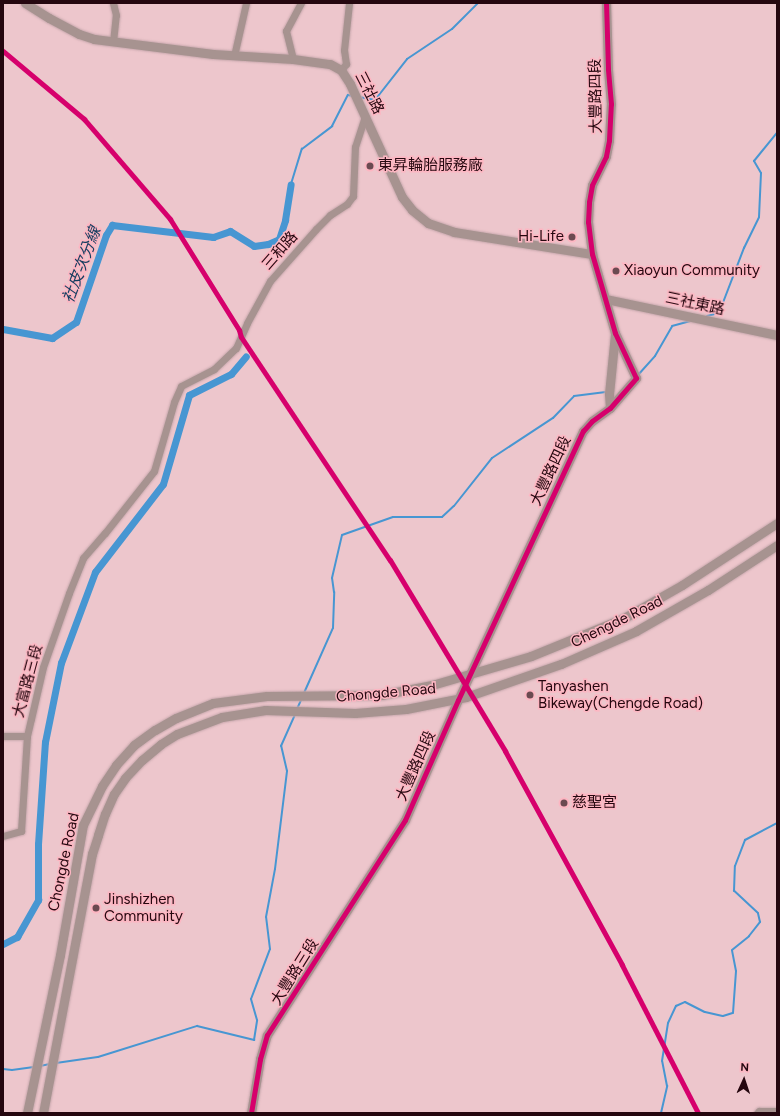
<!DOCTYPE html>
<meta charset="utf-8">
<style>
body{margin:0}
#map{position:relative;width:780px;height:1116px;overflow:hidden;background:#edc6cc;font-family:Figtree,"Noto Sans TC",sans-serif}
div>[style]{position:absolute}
.stream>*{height:2px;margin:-1px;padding:0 1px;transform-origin:1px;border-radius:1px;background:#4796d2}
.canal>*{height:7px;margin:-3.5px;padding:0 3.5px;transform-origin:3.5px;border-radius:3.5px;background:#4796d2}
.roads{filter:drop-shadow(0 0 1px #c6a7ac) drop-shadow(0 0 1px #c6a7ac)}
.minor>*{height:7px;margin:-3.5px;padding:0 3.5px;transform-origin:3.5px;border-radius:3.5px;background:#a79390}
.tertiary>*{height:9px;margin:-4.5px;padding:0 4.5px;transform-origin:4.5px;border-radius:4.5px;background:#a79390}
.cycleway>*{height:5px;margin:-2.5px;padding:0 2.5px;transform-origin:2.5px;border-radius:2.5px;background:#d6006c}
.dots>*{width:11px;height:11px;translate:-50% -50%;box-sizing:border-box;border:2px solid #fdb6c2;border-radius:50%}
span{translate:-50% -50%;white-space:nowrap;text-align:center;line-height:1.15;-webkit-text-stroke:3px #fdb6c2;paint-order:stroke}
.street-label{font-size:15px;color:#25070f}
.poi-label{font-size:15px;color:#25070f}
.left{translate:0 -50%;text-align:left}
.right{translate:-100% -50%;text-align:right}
.water-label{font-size:16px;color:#143d5f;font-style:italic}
.frame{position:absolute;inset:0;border:4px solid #25070f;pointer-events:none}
.north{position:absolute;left:724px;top:1060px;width:40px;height:40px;-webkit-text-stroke:3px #fdb6c2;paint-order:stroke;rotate:3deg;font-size:11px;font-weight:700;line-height:16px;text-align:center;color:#25070f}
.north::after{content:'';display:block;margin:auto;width:14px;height:18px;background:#25070f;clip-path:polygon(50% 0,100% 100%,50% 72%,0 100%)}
</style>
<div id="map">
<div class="stream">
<div style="left:359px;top:97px;width:16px;rotate:11deg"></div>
<div style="left:375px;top:100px;width:52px;rotate:-52deg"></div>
<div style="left:407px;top:59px;width:54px;rotate:-33.7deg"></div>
<div style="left:452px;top:29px;width:37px;rotate:-45deg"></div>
<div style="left:291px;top:184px;width:37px;rotate:-73deg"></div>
<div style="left:302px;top:149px;width:38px;rotate:-37deg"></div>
<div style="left:332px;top:126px;width:35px;rotate:-63deg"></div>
<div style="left:348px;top:95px;width:5px;rotate:11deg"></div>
<div style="left:707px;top:316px;width:12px;rotate:-14deg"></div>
<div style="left:719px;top:313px;width:70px;rotate:-69deg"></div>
<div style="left:744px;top:248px;width:34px;rotate:-64deg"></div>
<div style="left:759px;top:217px;width:44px;rotate:-87.4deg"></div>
<div style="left:761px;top:173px;width:14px;rotate:-120deg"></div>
<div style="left:754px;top:161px;width:36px;rotate:-51deg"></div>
<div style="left:638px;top:375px;width:25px;rotate:-48deg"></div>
<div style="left:655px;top:356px;width:34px;rotate:-60deg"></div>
<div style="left:672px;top:326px;width:20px;rotate:-15deg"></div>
<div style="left:304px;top:693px;width:71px;rotate:-66deg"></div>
<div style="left:333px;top:628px;width:36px;rotate:-88deg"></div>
<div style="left:334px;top:592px;width:14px;rotate:-98deg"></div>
<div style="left:332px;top:578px;width:44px;rotate:-76.9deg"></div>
<div style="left:342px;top:535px;width:54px;rotate:-19.4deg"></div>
<div style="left:393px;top:517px;width:49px"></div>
<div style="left:442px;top:517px;width:16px;rotate:-43deg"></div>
<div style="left:454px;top:506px;width:61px;rotate:-51.6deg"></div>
<div style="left:492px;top:458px;width:73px;rotate:-33.3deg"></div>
<div style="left:553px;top:418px;width:30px;rotate:-46deg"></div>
<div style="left:574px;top:396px;width:32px;rotate:-7deg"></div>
<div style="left:297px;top:709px;width:12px;rotate:-66deg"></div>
<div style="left:56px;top:1063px;width:42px;rotate:-8.1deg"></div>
<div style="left:98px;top:1057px;width:104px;rotate:-17.4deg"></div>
<div style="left:197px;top:1026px;width:59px;rotate:13.8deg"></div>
<div style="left:254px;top:1040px;width:20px;rotate:-81deg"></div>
<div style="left:257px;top:1020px;width:22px;rotate:-106deg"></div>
<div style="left:251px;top:999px;width:53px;rotate:-69.2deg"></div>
<div style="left:270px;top:949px;width:32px;rotate:-97deg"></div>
<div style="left:266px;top:917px;width:49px;rotate:-79.4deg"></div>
<div style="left:275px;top:869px;width:99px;rotate:-83deg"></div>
<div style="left:287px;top:771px;width:26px;rotate:-103deg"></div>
<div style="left:281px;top:746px;width:36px;rotate:-66deg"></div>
<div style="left:40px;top:1066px;width:10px;rotate:-11deg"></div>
<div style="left:3px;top:1069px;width:9px;rotate:6deg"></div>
<div style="left:12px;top:1070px;width:22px;rotate:-8deg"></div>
<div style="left:661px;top:1113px;width:28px;rotate:-77deg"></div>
<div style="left:667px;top:1086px;width:25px;rotate:-101deg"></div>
<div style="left:662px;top:1061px;width:38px;rotate:-81deg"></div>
<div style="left:668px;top:1023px;width:19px;rotate:-65deg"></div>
<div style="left:676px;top:1006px;width:10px;rotate:-24deg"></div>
<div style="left:685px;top:1002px;width:22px;rotate:27deg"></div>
<div style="left:705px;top:1012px;width:18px;rotate:13deg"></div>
<div style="left:723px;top:1016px;width:10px;rotate:-17deg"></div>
<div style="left:733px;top:1013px;width:42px;rotate:-85.9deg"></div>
<div style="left:736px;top:971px;width:21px;rotate:-101deg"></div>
<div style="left:732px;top:950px;width:22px;rotate:-39deg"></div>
<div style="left:749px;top:936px;width:18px;rotate:-52deg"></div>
<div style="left:760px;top:922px;width:9px;rotate:-103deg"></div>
<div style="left:758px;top:913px;width:33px;rotate:-137deg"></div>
<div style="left:734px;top:891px;width:25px;rotate:-88deg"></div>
<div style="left:735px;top:866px;width:28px;rotate:-69deg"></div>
<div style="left:745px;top:840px;width:36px;rotate:-28deg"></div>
</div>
<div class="canal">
<div style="left:3px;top:329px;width:50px;rotate:10.4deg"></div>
<div style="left:52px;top:338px;width:29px;rotate:-34deg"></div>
<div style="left:76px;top:322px;width:92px;rotate:-71deg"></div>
<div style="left:106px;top:235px;width:12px;rotate:-59deg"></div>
<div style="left:112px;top:225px;width:102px;rotate:6.8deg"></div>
<div style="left:213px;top:237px;width:18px;rotate:-19deg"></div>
<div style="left:230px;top:231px;width:28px;rotate:32deg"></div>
<div style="left:254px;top:246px;width:14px;rotate:-8deg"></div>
<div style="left:268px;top:244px;width:12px;rotate:-24deg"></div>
<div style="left:279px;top:239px;width:20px;rotate:-72deg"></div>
<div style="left:285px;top:220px;width:36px;rotate:-81deg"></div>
<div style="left:3px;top:944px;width:16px;rotate:-27deg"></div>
<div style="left:17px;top:937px;width:43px;rotate:-60.4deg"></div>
<div style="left:38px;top:900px;width:56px;rotate:-90deg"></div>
<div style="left:38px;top:844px;width:102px;rotate:-86.1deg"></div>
<div style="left:45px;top:742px;width:81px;rotate:-78.6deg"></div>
<div style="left:61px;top:663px;width:97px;rotate:-69.5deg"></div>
<div style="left:95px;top:572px;width:111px;rotate:-52.3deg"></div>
<div style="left:163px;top:484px;width:93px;rotate:-73.7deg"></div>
<div style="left:189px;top:395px;width:47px;rotate:-26.6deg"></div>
<div style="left:231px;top:374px;width:23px;rotate:-50deg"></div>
</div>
<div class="roads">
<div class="minor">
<div style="left:113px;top:42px;width:27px;rotate:-84deg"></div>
<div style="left:116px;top:15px;width:12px;rotate:-104deg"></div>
<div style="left:234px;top:56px;width:54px;rotate:-77.2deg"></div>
<div style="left:293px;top:59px;width:29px;rotate:-104deg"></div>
<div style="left:286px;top:31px;width:32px;rotate:-62deg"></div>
<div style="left:341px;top:70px;width:8px;rotate:-50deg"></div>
<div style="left:346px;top:64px;width:14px;rotate:-98deg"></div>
<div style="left:344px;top:50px;width:47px;rotate:-83.9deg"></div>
<div style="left:3px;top:736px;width:24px"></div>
<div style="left:3px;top:836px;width:19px;rotate:-16deg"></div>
<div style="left:21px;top:831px;width:95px;rotate:-86.4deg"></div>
<div style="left:27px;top:736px;width:17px;rotate:-77deg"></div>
<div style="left:31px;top:719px;width:53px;rotate:-77deg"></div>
<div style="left:43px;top:667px;width:78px;rotate:-70.6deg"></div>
<div style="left:69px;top:593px;width:38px;rotate:-68deg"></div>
<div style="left:83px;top:558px;width:33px;rotate:-49deg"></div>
<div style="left:105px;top:533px;width:79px;rotate:-51.7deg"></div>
<div style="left:154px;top:471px;width:72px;rotate:-73.8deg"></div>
<div style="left:174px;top:402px;width:17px;rotate:-66deg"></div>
<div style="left:181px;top:386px;width:37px;rotate:-27deg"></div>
<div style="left:214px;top:369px;width:30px;rotate:-44deg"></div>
<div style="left:236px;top:348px;width:27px;rotate:-66deg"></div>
<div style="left:247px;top:323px;width:48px;rotate:-61.3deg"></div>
<div style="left:270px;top:281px;width:69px;rotate:-48.5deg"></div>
<div style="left:316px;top:229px;width:20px;rotate:-45deg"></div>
<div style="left:330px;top:215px;width:20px;rotate:-33deg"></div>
<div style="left:347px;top:204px;width:10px;rotate:-53deg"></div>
<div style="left:353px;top:196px;width:49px;rotate:-87.7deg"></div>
<div style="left:355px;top:147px;width:33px;rotate:-72deg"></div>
<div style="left:757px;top:1113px;width:3px;rotate:-45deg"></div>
<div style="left:759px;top:1111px;width:18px"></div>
</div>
<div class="tertiary">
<div style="left:25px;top:3px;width:28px;rotate:32deg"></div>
<div style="left:49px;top:18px;width:34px;rotate:28deg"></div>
<div style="left:79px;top:34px;width:16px;rotate:18deg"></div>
<div style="left:94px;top:39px;width:120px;rotate:7.2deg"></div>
<div style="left:213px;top:54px;width:80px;rotate:3.6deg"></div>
<div style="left:293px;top:59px;width:37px;rotate:8deg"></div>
<div style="left:330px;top:64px;width:13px;rotate:29deg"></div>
<div style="left:341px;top:70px;width:17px;rotate:57deg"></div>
<div style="left:350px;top:84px;width:124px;rotate:65.3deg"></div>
<div style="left:402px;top:197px;width:16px;rotate:52deg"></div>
<div style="left:412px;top:210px;width:21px;rotate:39deg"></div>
<div style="left:428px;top:223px;width:28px;rotate:19deg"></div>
<div style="left:454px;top:232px;width:140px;rotate:9.1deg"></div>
<div style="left:606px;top:299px;width:175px;rotate:11.9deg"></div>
<div style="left:610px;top:408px;width:14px;rotate:-94deg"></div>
<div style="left:609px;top:394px;width:60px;rotate:-84.3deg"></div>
<div style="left:27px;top:1113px;width:161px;rotate:-78.2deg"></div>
<div style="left:60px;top:955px;width:132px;rotate:-80deg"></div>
<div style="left:83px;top:825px;width:43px;rotate:-64deg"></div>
<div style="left:102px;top:786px;width:25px;rotate:-56deg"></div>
<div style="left:116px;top:765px;width:27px;rotate:-48deg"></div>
<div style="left:134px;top:745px;width:26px;rotate:-36deg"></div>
<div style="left:155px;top:730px;width:24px;rotate:-30deg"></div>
<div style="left:176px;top:718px;width:40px;rotate:-22deg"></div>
<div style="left:213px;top:703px;width:54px;rotate:-7.4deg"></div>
<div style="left:267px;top:696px;width:114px;rotate:-0.5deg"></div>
<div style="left:381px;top:695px;width:52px;rotate:-11.1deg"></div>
<div style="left:432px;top:685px;width:103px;rotate:-16.3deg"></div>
<div style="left:531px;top:656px;width:100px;rotate:-22.2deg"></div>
<div style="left:624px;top:618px;width:67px;rotate:-29.6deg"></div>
<div style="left:682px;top:585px;width:113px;rotate:-33.1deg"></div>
<div style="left:43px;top:1113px;width:264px;rotate:-79.3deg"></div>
<div style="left:92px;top:854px;width:20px;rotate:-72deg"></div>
<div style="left:98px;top:835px;width:22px;rotate:-72deg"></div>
<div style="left:105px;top:814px;width:22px;rotate:-66deg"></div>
<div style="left:114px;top:794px;width:19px;rotate:-55deg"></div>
<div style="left:125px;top:778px;width:25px;rotate:-47deg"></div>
<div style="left:142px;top:760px;width:25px;rotate:-40deg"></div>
<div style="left:161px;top:744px;width:19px;rotate:-32deg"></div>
<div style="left:177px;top:734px;width:48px;rotate:-20.7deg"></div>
<div style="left:222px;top:717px;width:44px;rotate:-9.2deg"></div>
<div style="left:265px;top:710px;width:90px;rotate:1.9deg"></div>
<div style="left:355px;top:713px;width:51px;rotate:-4.5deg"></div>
<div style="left:406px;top:709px;width:61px;rotate:-11.3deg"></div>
<div style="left:466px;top:697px;width:101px;rotate:-19.2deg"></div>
<div style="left:561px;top:664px;width:82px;rotate:-23.7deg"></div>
<div style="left:636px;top:631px;width:83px;rotate:-29.7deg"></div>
<div style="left:708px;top:590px;width:82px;rotate:-33.1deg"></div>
<div style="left:251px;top:1113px;width:55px;rotate:-80.5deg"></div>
<div style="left:260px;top:1059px;width:25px;rotate:-74deg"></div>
<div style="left:267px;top:1035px;width:255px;rotate:-57.3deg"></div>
<div style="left:405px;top:820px;width:131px;rotate:-66.2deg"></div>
<div style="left:458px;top:700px;width:297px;rotate:-65.1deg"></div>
<div style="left:583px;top:431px;width:13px;rotate:-48deg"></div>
<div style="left:592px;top:421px;width:22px;rotate:-36deg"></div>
<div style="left:610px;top:408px;width:40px;rotate:-49deg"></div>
<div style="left:636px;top:378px;width:50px;rotate:-115deg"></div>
<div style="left:615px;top:333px;width:82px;rotate:-106.2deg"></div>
<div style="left:592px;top:254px;width:32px;rotate:-97deg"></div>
<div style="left:588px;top:222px;width:20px;rotate:-87deg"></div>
<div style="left:589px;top:202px;width:17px;rotate:-80deg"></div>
<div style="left:592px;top:185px;width:32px;rotate:-64deg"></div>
<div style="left:606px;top:156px;width:16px;rotate:-79deg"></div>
<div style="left:609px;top:140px;width:36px;rotate:-87deg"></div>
<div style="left:611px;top:104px;width:35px;rotate:-95deg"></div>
<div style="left:608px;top:69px;width:66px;rotate:-91.7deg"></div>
</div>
</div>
<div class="cycleway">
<div style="left:3px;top:51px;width:106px;rotate:40deg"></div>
<div style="left:84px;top:119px;width:132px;rotate:49.3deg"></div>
<div style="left:170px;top:219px;width:131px;rotate:58.1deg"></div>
<div style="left:239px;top:330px;width:7px;rotate:74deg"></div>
<div style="left:241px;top:337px;width:268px;rotate:56.3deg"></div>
<div style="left:390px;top:560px;width:223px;rotate:58.9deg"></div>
<div style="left:505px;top:751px;width:244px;rotate:61.3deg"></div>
<div style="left:622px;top:965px;width:166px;rotate:62.8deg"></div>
<div style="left:251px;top:1113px;width:55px;rotate:-80.5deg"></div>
<div style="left:260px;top:1059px;width:25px;rotate:-74deg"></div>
<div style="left:267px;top:1035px;width:255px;rotate:-57.3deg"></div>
<div style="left:405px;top:820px;width:131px;rotate:-66.2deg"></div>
<div style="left:458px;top:700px;width:297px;rotate:-65.1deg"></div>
<div style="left:583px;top:431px;width:13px;rotate:-48deg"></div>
<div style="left:592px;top:421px;width:22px;rotate:-36deg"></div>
<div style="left:610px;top:408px;width:40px;rotate:-49deg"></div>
<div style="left:636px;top:378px;width:50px;rotate:-115deg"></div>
<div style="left:615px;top:333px;width:82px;rotate:-106.2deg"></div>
<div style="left:592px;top:254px;width:32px;rotate:-97deg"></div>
<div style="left:588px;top:222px;width:20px;rotate:-87deg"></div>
<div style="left:589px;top:202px;width:17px;rotate:-80deg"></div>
<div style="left:592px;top:185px;width:32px;rotate:-64deg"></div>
<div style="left:606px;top:156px;width:16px;rotate:-79deg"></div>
<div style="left:609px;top:140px;width:36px;rotate:-87deg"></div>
<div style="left:611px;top:104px;width:35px;rotate:-95deg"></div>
<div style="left:608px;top:69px;width:66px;rotate:-91.7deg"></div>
</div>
<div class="dots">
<div style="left:370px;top:166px;background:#6b4a51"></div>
<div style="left:572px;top:237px;background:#6b4a51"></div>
<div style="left:616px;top:271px;background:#6b4a51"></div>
<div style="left:530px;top:695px;background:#6b4a51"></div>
<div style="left:564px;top:803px;background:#6b4a51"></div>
<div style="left:96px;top:908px;background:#6b4a51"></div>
</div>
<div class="street-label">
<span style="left:369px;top:93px;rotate:63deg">三社路</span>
<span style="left:596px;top:96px;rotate:-91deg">大豐路四段</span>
<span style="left:280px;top:251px;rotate:-49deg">三和路</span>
<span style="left:695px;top:304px;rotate:12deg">三社東路</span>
<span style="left:551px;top:471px;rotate:-65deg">大豐路四段</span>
<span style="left:617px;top:622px;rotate:-26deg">Chengde Road</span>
<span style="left:28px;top:681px;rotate:-75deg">大富路三段</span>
<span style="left:386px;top:693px;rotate:-5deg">Chongde Road</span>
<span style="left:416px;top:766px;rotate:-66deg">大豐路四段</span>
<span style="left:64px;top:862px;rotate:-78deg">Chongde Road</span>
<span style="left:295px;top:972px;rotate:-58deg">大豐路三段</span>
</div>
<div class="poi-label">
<span class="left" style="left:378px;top:166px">東昇輪胎服務廠</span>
<span class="right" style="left:564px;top:237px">Hi-Life</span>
<span class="left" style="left:624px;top:271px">Xiaoyun Community</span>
<span class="left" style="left:538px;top:695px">Tanyashen<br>Bikeway(Chengde Road)</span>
<span class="left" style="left:572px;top:803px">慈聖宮</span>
<span class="left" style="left:104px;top:908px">Jinshizhen<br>Community</span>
</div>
<div class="water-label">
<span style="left:82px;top:265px;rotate:-69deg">社皮次分線</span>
</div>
<div class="frame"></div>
<div class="north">N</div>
</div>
